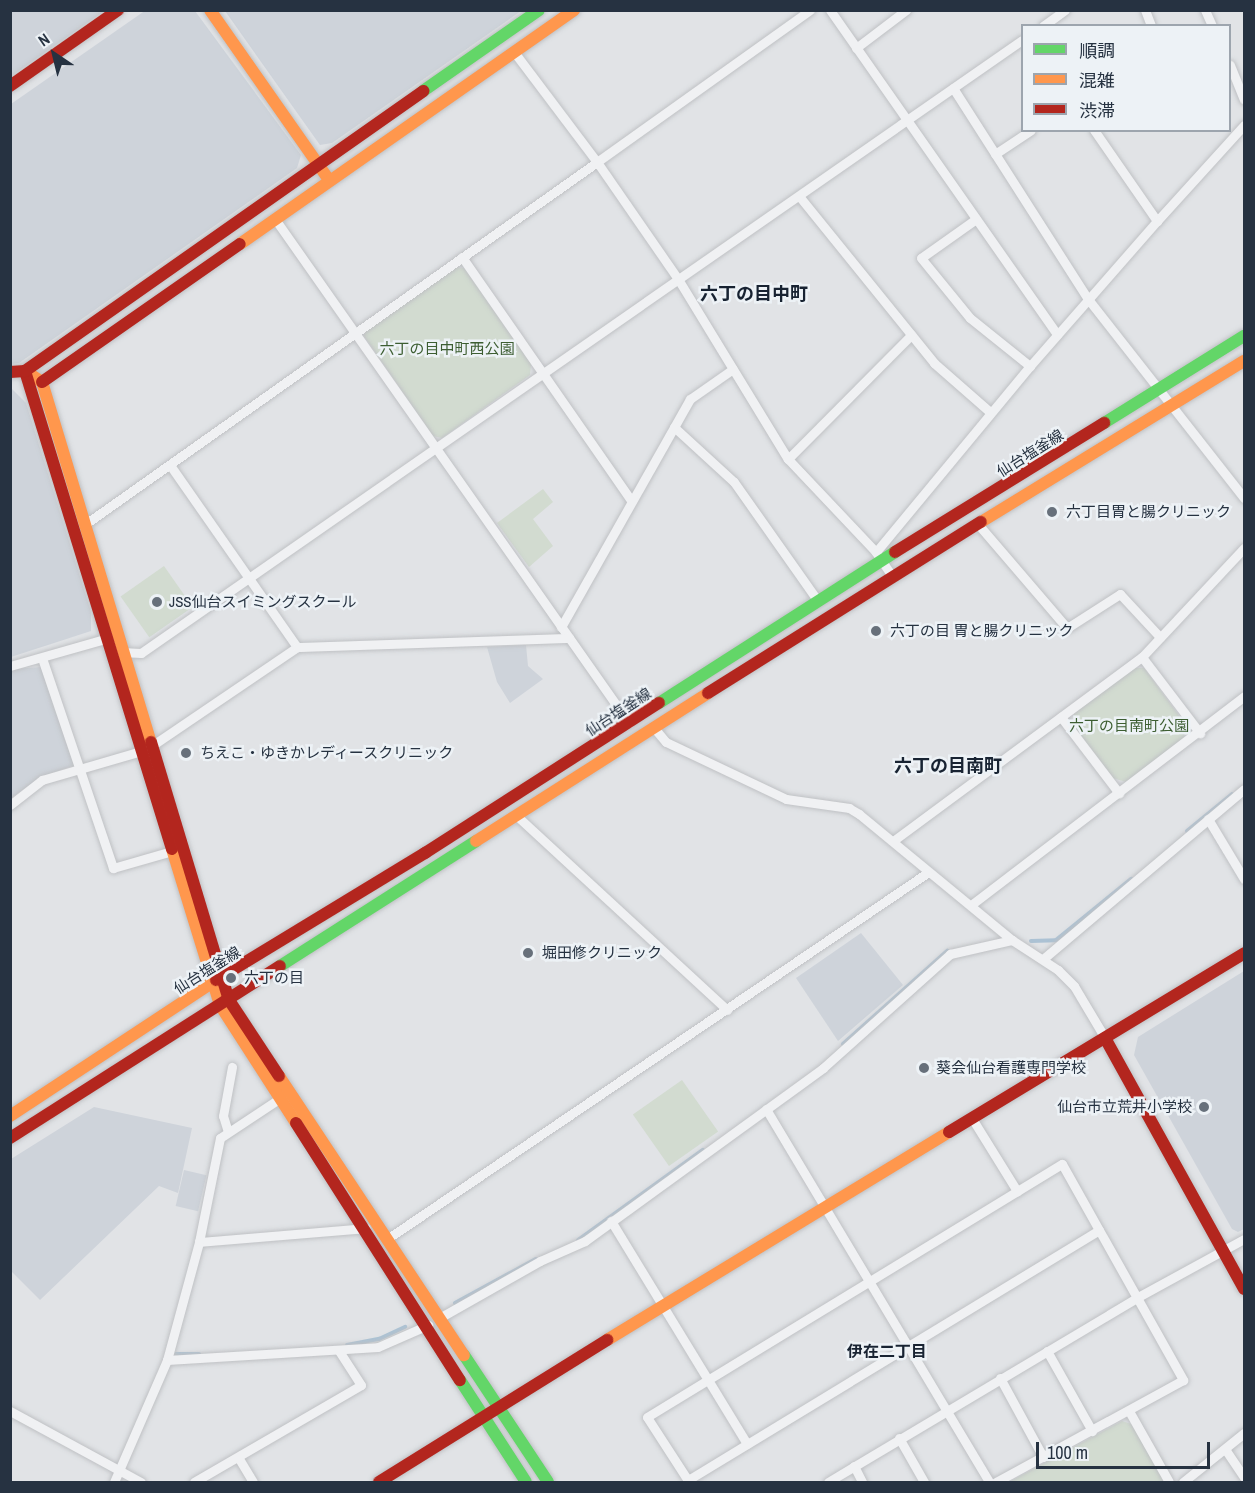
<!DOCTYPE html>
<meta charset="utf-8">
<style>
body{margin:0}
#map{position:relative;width:1255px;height:1493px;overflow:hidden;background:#e1e3e6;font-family:"Archivo Narrow","Noto Sans JP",sans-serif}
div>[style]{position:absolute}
.built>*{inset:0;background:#ced3da;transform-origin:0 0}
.green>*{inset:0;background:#d2dbd0;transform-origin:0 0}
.stream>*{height:4px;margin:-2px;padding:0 2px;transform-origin:2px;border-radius:2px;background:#acc2d4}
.roads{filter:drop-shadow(0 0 2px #bfc1c4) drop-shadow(0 0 2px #bfc1c4)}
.street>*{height:9px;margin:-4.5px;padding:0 4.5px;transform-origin:4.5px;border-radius:4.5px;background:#f0f1f3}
.fast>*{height:12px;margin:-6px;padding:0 6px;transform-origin:6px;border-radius:6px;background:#63d668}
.slow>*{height:12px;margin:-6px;padding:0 6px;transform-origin:6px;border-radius:6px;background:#ff974d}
.jam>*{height:12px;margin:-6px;padding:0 6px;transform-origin:6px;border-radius:6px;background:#b3261e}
.dots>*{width:16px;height:16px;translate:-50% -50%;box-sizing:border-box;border:3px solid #edf2f6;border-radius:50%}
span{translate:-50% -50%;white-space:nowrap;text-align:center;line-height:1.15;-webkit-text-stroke:5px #edf2f6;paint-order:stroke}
.park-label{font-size:15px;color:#3d5e32}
.street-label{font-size:15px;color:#263241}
.poi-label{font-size:15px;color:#263241}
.left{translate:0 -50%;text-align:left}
.right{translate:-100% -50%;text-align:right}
.neighbourhood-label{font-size:16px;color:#182332;font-weight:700}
.quarter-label{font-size:18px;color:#182332;font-weight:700}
.frame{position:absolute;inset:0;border:12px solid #263241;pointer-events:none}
.legend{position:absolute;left:1021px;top:24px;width:210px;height:108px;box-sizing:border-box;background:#edf2f6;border:2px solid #9da5ae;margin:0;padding:8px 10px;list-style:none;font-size:18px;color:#263241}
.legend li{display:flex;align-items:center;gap:12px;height:30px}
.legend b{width:30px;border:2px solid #9da5ae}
.north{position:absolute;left:24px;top:24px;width:60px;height:60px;-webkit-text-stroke:4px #edf2f6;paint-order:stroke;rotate:325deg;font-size:16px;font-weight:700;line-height:24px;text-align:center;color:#263241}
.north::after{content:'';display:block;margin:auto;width:21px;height:27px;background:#263241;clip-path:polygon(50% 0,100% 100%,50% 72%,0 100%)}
.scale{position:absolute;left:1036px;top:1442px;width:174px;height:27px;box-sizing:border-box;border:3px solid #263241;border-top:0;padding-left:8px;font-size:18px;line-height:21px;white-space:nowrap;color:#263241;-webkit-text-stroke:4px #edf2f6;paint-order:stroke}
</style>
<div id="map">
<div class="built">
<div style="clip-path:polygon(11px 10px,104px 10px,104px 11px,11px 76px)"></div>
<div style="clip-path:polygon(146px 10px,195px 11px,301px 155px,297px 168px,19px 363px,11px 364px,11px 104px)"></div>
<div style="clip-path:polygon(225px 11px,521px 11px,332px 143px,320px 145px)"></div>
<div style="clip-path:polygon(11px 388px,26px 403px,91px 612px,91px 631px,11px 657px)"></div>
<div style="clip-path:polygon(526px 645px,528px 666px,543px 679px,510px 703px,497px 682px,487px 647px)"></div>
<div style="clip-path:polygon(43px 667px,75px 765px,41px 777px,11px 798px,11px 669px)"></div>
<div style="clip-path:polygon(861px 933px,903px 985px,838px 1041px,796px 978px)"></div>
<div style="clip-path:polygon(1244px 971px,1244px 1229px,1238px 1232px,1232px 1229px,1134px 1055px,1138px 1037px)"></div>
<div style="clip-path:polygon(94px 1107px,192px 1128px,178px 1193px,159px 1186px,40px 1300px,11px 1271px,11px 1159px)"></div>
<div style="left:184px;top:1170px;width:23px;height:37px;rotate:13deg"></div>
</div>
<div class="green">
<div style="clip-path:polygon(455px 267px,464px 268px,531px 364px,530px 375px,442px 438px,433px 436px,364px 336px,366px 329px)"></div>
<div style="clip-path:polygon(543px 489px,553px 502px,533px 519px,553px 546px,529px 567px,497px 523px)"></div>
<div style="left:164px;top:566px;width:50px;height:53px;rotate:55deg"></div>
<div style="clip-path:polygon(1133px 668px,1144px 668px,1186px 725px,1184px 739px,1126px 782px,1113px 778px,1073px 725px,1074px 712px)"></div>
<div style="left:682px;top:1080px;width:63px;height:60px;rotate:55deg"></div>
<div style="clip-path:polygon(1122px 1421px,1134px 1425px,1165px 1482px,1009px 1482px)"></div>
</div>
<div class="stream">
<div style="left:1187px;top:831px;width:58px;rotate:-39.4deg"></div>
<div style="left:1031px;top:941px;width:25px;rotate:-2deg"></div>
<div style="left:1056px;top:940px;width:97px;rotate:-39.1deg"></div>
<div style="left:843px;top:1044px;width:140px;rotate:-41.8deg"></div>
<div style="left:578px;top:1240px;width:154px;rotate:-35.8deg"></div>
<div style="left:455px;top:1303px;width:92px;rotate:-28.5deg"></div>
<div style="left:347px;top:1345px;width:33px;rotate:-11deg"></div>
<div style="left:379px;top:1339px;width:29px;rotate:-25deg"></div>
<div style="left:176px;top:1354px;width:23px"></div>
</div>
<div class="roads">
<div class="street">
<div style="left:810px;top:10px;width:262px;rotate:144.5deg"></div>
<div style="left:597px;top:162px;width:142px;rotate:55.3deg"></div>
<div style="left:678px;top:279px;width:211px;rotate:58.6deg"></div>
<div style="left:788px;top:459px;width:128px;rotate:46.6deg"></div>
<div style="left:830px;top:10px;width:396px;rotate:55deg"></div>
<div style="left:1145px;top:10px;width:17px;rotate:69deg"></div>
<div style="left:1205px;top:10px;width:17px;rotate:66deg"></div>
<div style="left:1043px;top:26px;width:27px;rotate:-36deg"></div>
<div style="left:856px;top:48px;width:63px;rotate:-37.2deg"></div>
<div style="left:1230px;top:65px;width:37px;rotate:68deg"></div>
<div style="left:953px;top:88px;width:250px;rotate:57.4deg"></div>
<div style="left:1088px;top:299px;width:253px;rotate:51.9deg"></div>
<div style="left:1094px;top:130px;width:111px;rotate:55.3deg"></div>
<div style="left:1157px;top:221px;width:130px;rotate:-47.8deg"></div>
<div style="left:995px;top:154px;width:43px;rotate:-33.7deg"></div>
<div style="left:799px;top:196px;width:215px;rotate:51deg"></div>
<div style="left:934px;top:363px;width:74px;rotate:41.2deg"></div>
<div style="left:275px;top:219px;width:616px;rotate:54.92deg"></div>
<div style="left:976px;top:219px;width:67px;rotate:144.7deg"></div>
<div style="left:921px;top:258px;width:77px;rotate:50.8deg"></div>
<div style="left:970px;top:318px;width:77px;rotate:38.7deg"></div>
<div style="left:462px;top:257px;width:296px;rotate:55.2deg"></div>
<div style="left:674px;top:427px;width:81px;rotate:42.5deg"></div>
<div style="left:734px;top:482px;width:146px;rotate:54.8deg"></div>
<div style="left:788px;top:459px;width:175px;rotate:-45.2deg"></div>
<div style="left:170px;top:465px;width:222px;rotate:55.1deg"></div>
<div style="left:977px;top:523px;width:138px;rotate:49.4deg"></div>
<div style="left:1067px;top:628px;width:63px;rotate:-32.7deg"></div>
<div style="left:1120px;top:594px;width:59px;rotate:47.1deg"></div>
<div style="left:84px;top:525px;width:628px;rotate:-35.28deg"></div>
<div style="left:597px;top:162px;width:138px;rotate:-127deg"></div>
<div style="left:892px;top:576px;width:29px;rotate:-124deg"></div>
<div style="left:876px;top:552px;width:241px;rotate:-50.4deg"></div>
<div style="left:1030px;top:366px;width:193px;rotate:-48.8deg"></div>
<div style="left:561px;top:627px;width:262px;rotate:-60.5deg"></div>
<div style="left:690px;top:399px;width:52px;rotate:-34.9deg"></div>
<div style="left:1142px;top:657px;width:96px;rotate:52.7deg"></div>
<div style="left:42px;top:658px;width:222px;rotate:71.3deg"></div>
<div style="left:113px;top:868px;width:61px;rotate:-16.1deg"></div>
<div style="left:10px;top:666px;width:99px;rotate:-15.9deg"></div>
<div style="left:105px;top:639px;width:21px;rotate:39deg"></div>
<div style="left:121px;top:652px;width:20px;rotate:3deg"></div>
<div style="left:141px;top:653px;width:1073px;rotate:-34.83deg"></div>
<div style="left:1061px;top:717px;width:96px;rotate:52.7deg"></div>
<div style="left:655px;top:729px;width:17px;rotate:50deg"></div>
<div style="left:666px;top:742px;width:133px;rotate:25.4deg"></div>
<div style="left:786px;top:799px;width:64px;rotate:8.1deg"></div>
<div style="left:849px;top:808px;width:12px;rotate:31deg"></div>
<div style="left:859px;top:814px;width:198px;rotate:39.5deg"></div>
<div style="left:1012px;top:940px;width:55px;rotate:33.1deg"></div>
<div style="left:1058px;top:970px;width:23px;rotate:45deg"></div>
<div style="left:1074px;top:986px;width:61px;rotate:59.2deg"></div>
<div style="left:150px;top:747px;width:178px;rotate:-34.2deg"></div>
<div style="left:297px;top:647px;width:272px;rotate:-1.9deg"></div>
<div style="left:10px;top:805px;width:41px;rotate:-38deg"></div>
<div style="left:42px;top:780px;width:103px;rotate:-16.3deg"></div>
<div style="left:517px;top:816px;width:286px;rotate:42.7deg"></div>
<div style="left:1208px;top:819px;width:70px;rotate:59deg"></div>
<div style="left:893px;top:841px;width:310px;rotate:-36.5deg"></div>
<div style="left:1142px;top:657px;width:149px;rotate:-46.9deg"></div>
<div style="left:971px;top:905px;width:344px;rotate:-37.4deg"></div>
<div style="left:1043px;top:959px;width:263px;rotate:-40.2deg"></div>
<div style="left:766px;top:1109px;width:435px;rotate:59.1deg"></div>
<div style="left:973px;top:1120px;width:84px;rotate:58.2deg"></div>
<div style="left:228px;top:1132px;width:17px;rotate:-107deg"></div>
<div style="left:223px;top:1116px;width:50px;rotate:-79.6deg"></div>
<div style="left:611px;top:1221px;width:261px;rotate:58.6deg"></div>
<div style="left:387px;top:1239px;width:652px;rotate:-34.13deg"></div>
<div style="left:199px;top:1242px;width:167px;rotate:-4.8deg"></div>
<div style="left:441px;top:1317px;width:114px;rotate:-29.5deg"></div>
<div style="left:540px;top:1261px;width:49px;rotate:-24deg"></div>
<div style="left:585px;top:1241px;width:294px;rotate:-36deg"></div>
<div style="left:823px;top:1068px;width:171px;rotate:-41.9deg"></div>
<div style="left:950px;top:954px;width:64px;rotate:-12.7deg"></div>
<div style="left:1047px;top:1351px;width:92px;rotate:60.6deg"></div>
<div style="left:167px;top:1360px;width:211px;rotate:-3.5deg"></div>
<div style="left:378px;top:1347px;width:55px;rotate:-23.7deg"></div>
<div style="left:1000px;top:1378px;width:90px;rotate:61.4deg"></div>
<div style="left:10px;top:1411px;width:149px;rotate:28.5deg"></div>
<div style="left:1129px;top:1411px;width:81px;rotate:60.6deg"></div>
<div style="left:899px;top:1438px;width:51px;rotate:60.4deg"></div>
<div style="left:1225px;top:1449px;width:34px;rotate:56deg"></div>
<div style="left:238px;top:1457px;width:29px;rotate:59deg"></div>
<div style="left:854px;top:1466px;width:18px;rotate:63deg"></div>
<div style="left:688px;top:1480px;width:481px;rotate:-31.3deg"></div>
<div style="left:114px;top:1482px;width:133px;rotate:-66.5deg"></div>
<div style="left:167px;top:1360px;width:122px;rotate:-74.8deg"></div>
<div style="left:199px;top:1242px;width:106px;rotate:-78.6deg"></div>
<div style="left:220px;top:1138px;width:71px;rotate:-33.5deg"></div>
<div style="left:194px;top:1482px;width:193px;rotate:-30.1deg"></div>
<div style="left:361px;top:1385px;width:40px;rotate:-122.9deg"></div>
<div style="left:689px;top:1482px;width:77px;rotate:-122.9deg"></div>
<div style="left:647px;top:1417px;width:486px;rotate:-31.4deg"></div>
<div style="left:1062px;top:1164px;width:248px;rotate:60.7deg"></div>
<div style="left:1183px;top:1380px;width:213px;rotate:151.4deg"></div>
<div style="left:828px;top:1482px;width:361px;rotate:-30.8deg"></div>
<div style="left:1138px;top:1297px;width:121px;rotate:-28.7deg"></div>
<div style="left:1183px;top:1482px;width:78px;rotate:-38.8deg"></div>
</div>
<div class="fast">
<div style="left:423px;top:91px;width:141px;rotate:-34.9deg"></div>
<div style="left:1104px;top:423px;width:165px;rotate:-31.9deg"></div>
<div style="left:659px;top:703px;width:280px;rotate:-32.6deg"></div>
<div style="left:280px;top:966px;width:232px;rotate:-32.5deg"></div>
<div style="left:464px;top:1355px;width:152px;rotate:56.5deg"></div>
<div style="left:460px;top:1380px;width:121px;rotate:57.1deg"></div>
</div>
<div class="slow">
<div style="left:210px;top:10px;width:208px;rotate:55deg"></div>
<div style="left:240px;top:244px;width:408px;rotate:-35deg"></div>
<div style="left:25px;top:371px;width:20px;rotate:33deg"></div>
<div style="left:42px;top:382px;width:376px;rotate:73.2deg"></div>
<div style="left:981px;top:522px;width:308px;rotate:-31.5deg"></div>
<div style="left:476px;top:841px;width:275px;rotate:-32.5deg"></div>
<div style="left:172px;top:849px;width:163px;rotate:72.9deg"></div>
<div style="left:220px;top:1005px;width:140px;rotate:57.2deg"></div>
<div style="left:279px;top:1076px;width:335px;rotate:56.5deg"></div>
<div style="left:10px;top:1116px;width:247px;rotate:-33.4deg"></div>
<div style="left:607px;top:1340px;width:400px;rotate:-31.3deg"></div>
</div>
<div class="jam">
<div style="left:10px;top:86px;width:132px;rotate:-35.1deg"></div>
<div style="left:25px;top:371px;width:500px;rotate:72.91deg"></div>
<div style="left:10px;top:372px;width:15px;rotate:-4deg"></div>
<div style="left:25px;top:371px;width:487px;rotate:-35.1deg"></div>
<div style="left:42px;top:382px;width:241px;rotate:-34.9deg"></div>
<div style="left:895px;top:552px;width:246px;rotate:-31.7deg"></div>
<div style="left:708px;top:693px;width:322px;rotate:-32.1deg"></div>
<div style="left:151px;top:742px;width:270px;rotate:73.2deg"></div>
<div style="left:229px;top:1000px;width:91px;rotate:56.7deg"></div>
<div style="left:216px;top:980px;width:245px;rotate:-31.3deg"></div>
<div style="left:425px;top:853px;width:278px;rotate:-32.7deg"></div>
<div style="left:1105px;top:1038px;width:287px;rotate:61deg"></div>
<div style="left:296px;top:1123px;width:305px;rotate:57.5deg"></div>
<div style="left:949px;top:1132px;width:345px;rotate:-31.2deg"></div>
<div style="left:10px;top:1138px;width:320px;rotate:-32.5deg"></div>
<div style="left:379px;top:1482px;width:269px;rotate:-31.9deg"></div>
</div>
</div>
<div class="dots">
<div style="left:1052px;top:512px;background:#67707b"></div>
<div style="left:157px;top:602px;background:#67707b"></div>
<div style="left:876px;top:631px;background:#67707b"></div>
<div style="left:186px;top:753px;background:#67707b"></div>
<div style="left:528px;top:953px;background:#67707b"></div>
<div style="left:231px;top:978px;background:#67707b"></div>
<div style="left:924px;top:1068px;background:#67707b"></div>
<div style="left:1204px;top:1107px;background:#67707b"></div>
</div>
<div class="park-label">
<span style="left:447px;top:349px">六丁の目中町西公園</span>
<span style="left:1129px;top:726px">六丁の目南町公園</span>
</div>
<div class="street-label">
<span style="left:1030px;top:453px;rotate:-32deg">仙台塩釜線</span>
<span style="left:618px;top:712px;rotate:-33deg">仙台塩釜線</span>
<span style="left:207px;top:970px;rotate:-32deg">仙台塩釜線</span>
</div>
<div class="poi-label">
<span class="left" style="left:1066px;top:512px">六丁目胃と腸クリニック</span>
<span class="left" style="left:169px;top:602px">JSS仙台スイミングスクール</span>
<span class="left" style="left:890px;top:631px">六丁の目 胃と腸クリニック</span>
<span class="left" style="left:200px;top:753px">ちえこ・ゆきかレディースクリニック</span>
<span class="left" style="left:542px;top:953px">堀田修クリニック</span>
<span class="left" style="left:244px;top:978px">六丁の目</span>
<span class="left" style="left:936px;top:1068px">葵会仙台看護専門学校</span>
<span class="right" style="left:1192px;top:1107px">仙台市立荒井小学校</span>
</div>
<div class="neighbourhood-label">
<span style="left:887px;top:1351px">伊在二丁目</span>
</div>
<div class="quarter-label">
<span style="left:754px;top:294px">六丁の目中町</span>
<span style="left:948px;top:766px">六丁の目南町</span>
</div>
<div class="frame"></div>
<ul class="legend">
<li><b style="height:8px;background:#63d668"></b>順調</li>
<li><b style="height:8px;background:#ff974d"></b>混雑</li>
<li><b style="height:8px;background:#b3261e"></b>渋滞</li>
</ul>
<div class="north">N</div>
<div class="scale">100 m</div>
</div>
